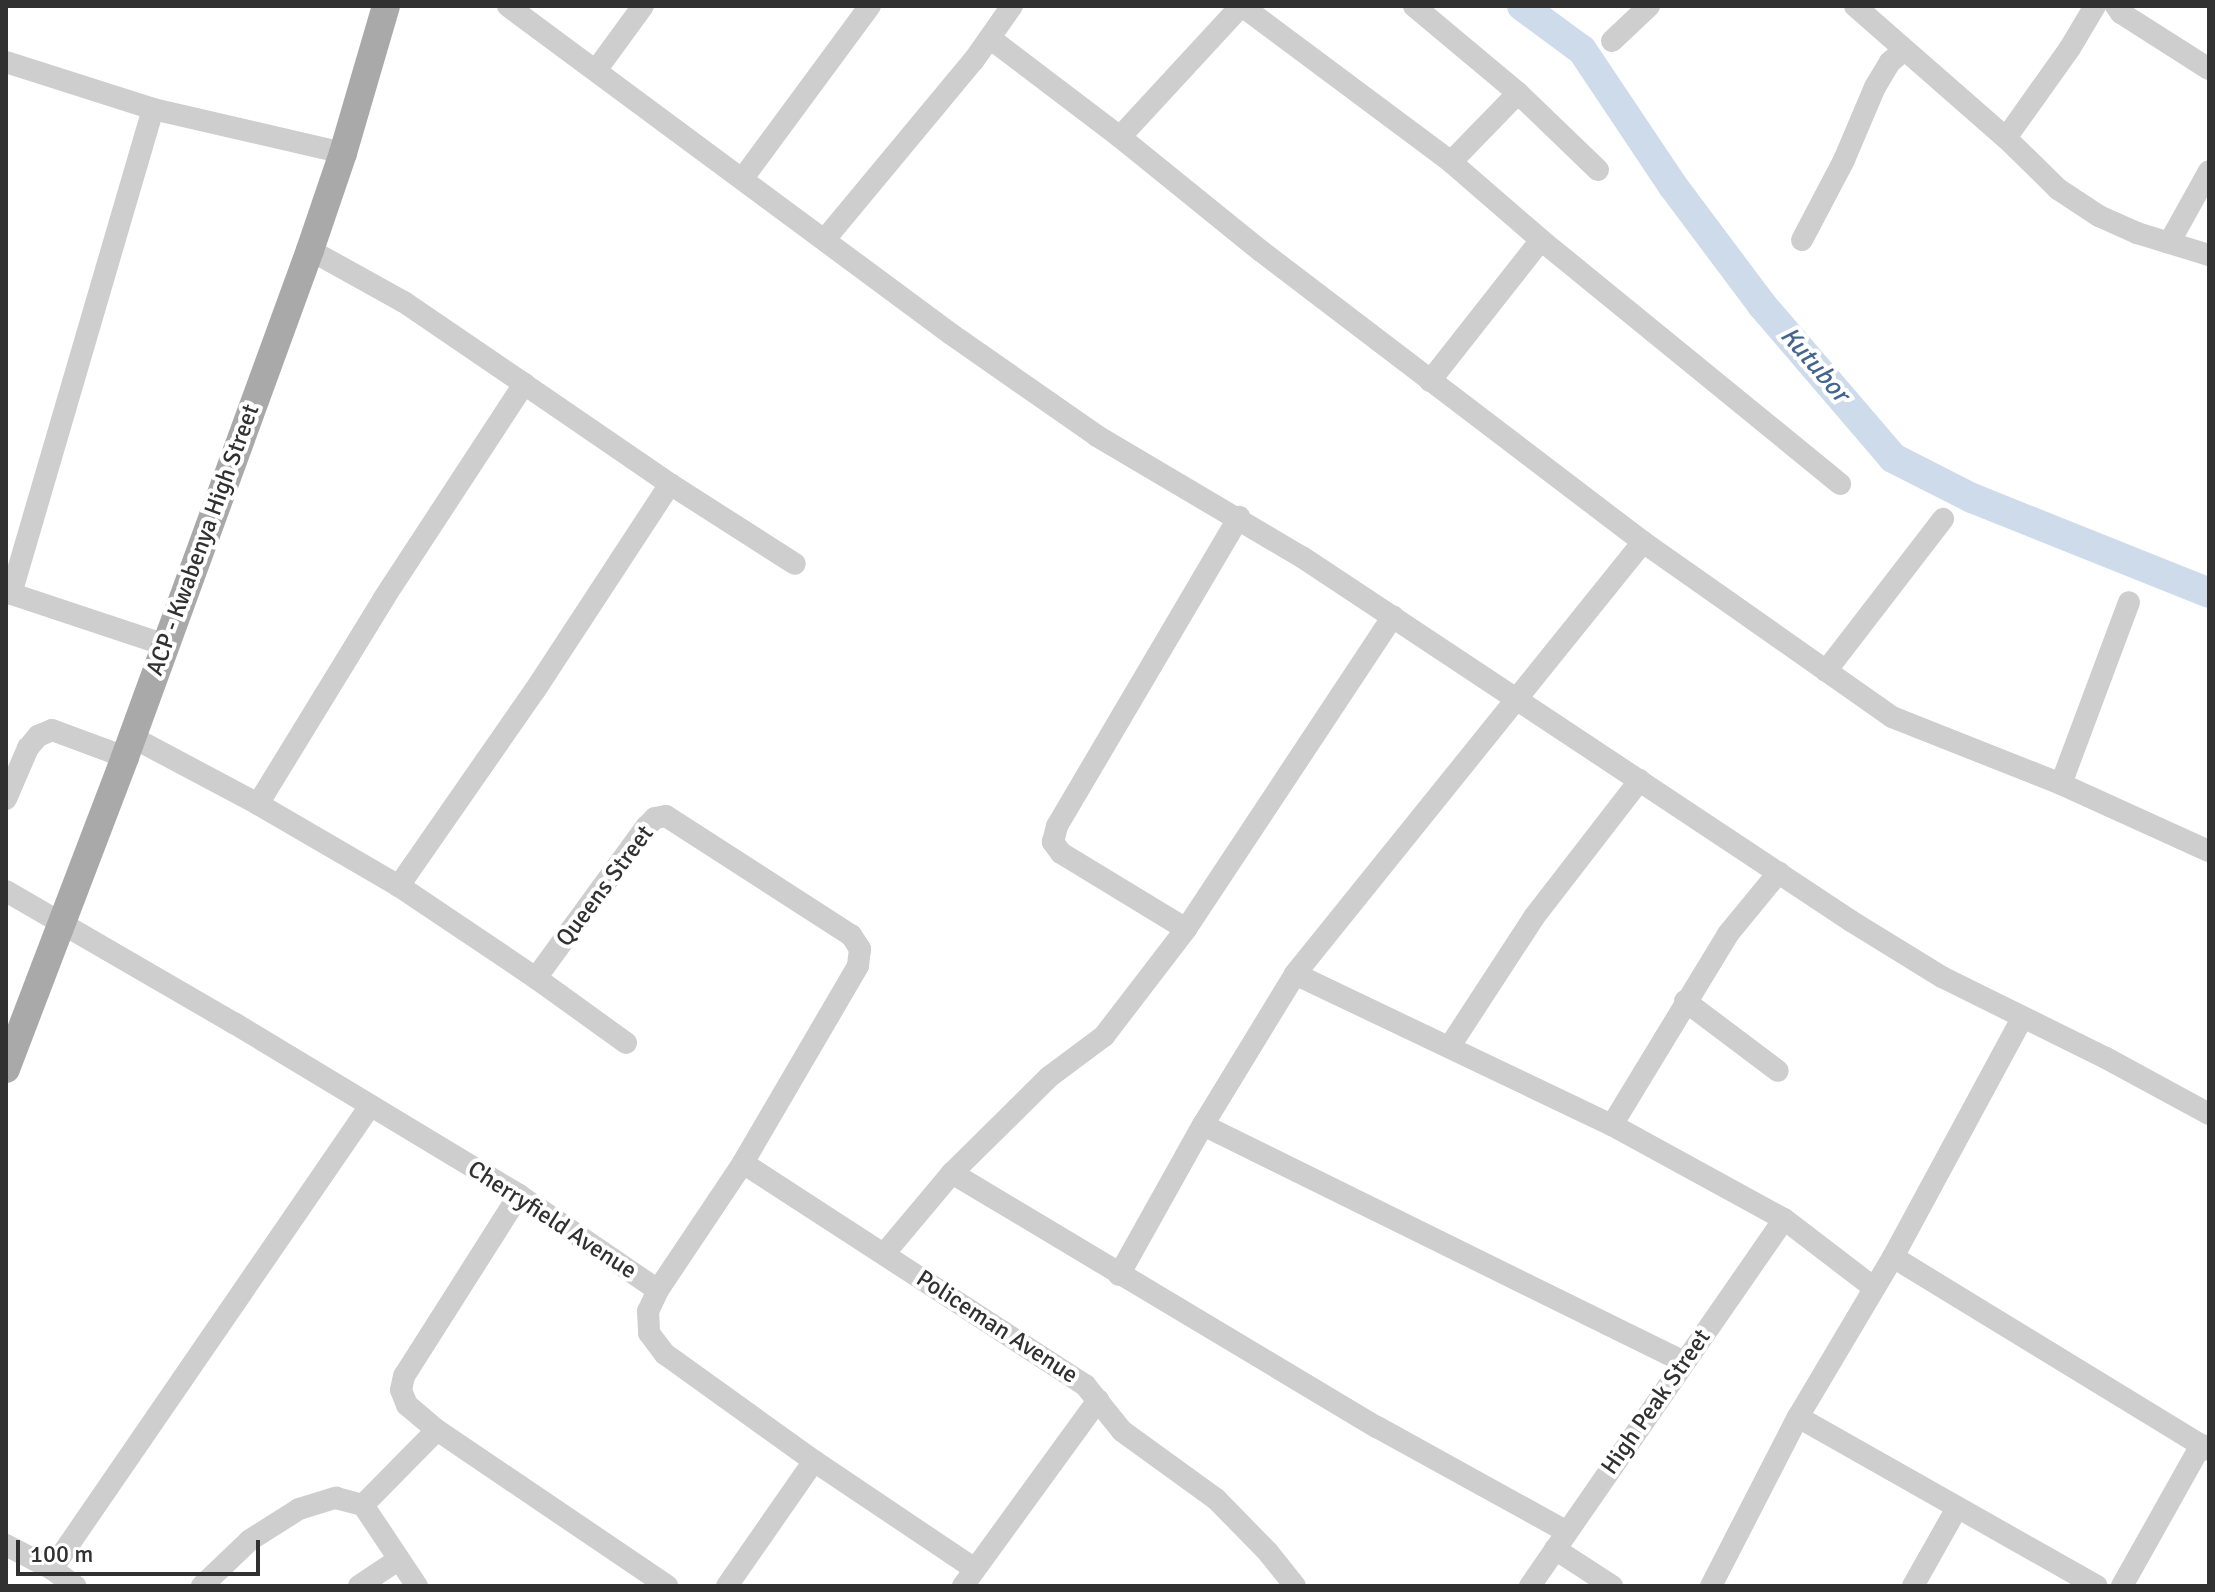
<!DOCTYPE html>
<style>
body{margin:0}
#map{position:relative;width:2215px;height:1592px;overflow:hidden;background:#fff;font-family:Signika,sans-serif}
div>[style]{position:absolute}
.river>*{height:30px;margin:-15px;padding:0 15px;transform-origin:15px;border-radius:15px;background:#cedbea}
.minor>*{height:22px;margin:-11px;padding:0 11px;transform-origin:11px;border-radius:11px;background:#cecece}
.major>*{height:28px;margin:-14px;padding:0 14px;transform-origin:14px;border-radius:14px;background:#a9a9a9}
span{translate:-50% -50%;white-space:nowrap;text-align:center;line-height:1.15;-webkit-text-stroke:8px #fff;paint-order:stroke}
.street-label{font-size:24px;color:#313131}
.water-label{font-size:26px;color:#44658d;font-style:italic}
.frame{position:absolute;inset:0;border:8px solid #313131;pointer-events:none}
.scale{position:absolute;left:16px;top:1540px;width:244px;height:36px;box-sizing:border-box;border:4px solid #313131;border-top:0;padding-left:10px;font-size:24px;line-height:28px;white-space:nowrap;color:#313131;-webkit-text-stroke:6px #fff;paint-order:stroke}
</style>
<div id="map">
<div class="river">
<div style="left:1522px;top:6px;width:74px;rotate:36.3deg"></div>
<div style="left:1582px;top:50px;width:164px;rotate:56.2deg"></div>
<div style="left:1673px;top:186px;width:149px;rotate:53.2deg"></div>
<div style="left:1762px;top:305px;width:201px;rotate:49.4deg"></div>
<div style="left:1893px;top:458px;width:89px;rotate:26.9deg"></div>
<div style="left:1972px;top:498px;width:255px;rotate:21.8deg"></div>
</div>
<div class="minor">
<div style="left:508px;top:6px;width:551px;rotate:36.52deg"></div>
<div style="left:951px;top:334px;width:178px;rotate:34.9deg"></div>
<div style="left:1097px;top:436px;width:238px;rotate:30.6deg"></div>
<div style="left:1302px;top:557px;width:659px;rotate:33.55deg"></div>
<div style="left:1851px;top:921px;width:107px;rotate:31.6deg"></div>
<div style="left:1942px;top:977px;width:183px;rotate:26.3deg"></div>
<div style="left:2106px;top:1058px;width:117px;rotate:28.5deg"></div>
<div style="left:1242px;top:6px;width:261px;rotate:36.7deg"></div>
<div style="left:1451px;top:162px;width:119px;rotate:40.9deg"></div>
<div style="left:1541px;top:240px;width:386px;rotate:39.2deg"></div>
<div style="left:1414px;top:6px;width:136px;rotate:39.9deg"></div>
<div style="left:1518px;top:93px;width:111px;rotate:43.9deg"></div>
<div style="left:1855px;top:6px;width:201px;rotate:41.2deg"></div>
<div style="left:2006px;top:138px;width:73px;rotate:44.4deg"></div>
<div style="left:2058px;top:189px;width:49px;rotate:33.4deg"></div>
<div style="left:2099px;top:216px;width:42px;rotate:24.1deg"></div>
<div style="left:2137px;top:233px;width:75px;rotate:17deg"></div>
<div style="left:2116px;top:6px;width:9px;rotate:54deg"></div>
<div style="left:2121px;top:13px;width:104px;rotate:32.5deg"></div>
<div style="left:991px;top:39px;width:162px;rotate:37.2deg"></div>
<div style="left:1120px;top:137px;width:181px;rotate:39deg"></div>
<div style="left:1261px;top:251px;width:480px;rotate:37.3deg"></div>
<div style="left:1643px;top:542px;width:304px;rotate:35.1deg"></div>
<div style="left:1892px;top:717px;width:182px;rotate:21.6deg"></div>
<div style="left:2061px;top:784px;width:162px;rotate:24.4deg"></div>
<div style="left:1612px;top:41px;width:51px;rotate:-43.4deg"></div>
<div style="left:6px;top:62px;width:154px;rotate:17.7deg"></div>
<div style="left:153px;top:109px;width:195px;rotate:13deg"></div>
<div style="left:597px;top:69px;width:78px;rotate:-53.9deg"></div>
<div style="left:1120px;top:137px;width:178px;rotate:-47.3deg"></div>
<div style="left:2006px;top:138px;width:110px;rotate:-54.6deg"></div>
<div style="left:2070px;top:48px;width:49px;rotate:-59.2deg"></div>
<div style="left:1451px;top:162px;width:96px;rotate:-45.8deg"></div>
<div style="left:743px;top:178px;width:214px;rotate:-53.6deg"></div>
<div style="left:826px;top:238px;width:231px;rotate:-50.3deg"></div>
<div style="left:974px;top:60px;width:66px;rotate:-54.9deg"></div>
<div style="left:1802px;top:240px;width:90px;rotate:-62.3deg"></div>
<div style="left:1844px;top:160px;width:79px;rotate:-67deg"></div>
<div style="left:1875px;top:87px;width:29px;rotate:-59deg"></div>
<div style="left:1890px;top:62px;width:17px;rotate:-40deg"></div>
<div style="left:2169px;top:243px;width:82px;rotate:-60.9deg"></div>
<div style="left:310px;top:250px;width:107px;rotate:29deg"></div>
<div style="left:404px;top:302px;width:145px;rotate:34.3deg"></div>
<div style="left:1430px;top:381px;width:179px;rotate:-51.8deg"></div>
<div style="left:670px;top:484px;width:148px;rotate:32.6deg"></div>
<div style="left:6px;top:592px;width:168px;rotate:18.4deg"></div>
<div style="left:11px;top:594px;width:505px;rotate:-73.68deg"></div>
<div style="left:1826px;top:671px;width:192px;rotate:-52.4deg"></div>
<div style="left:132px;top:737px;width:143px;rotate:28deg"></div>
<div style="left:258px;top:804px;width:163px;rotate:30.2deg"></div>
<div style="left:399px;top:886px;width:165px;rotate:33.9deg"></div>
<div style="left:536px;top:978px;width:188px;rotate:-53.9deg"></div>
<div style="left:647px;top:826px;width:11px;rotate:-45deg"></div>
<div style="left:655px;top:818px;width:11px;rotate:-10deg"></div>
<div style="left:666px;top:816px;width:220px;rotate:32.8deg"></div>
<div style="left:851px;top:935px;width:17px;rotate:57deg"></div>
<div style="left:860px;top:949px;width:17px;rotate:97deg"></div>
<div style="left:858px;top:966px;width:228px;rotate:120.3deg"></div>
<div style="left:743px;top:1163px;width:153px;rotate:123.8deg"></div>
<div style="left:2061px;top:784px;width:194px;rotate:-69.5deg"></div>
<div style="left:6px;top:799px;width:56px;rotate:-66.7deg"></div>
<div style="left:28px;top:748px;width:16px;rotate:-50deg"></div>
<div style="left:38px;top:736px;width:15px;rotate:-23deg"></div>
<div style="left:52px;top:730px;width:78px;rotate:20.3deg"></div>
<div style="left:258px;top:804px;width:241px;rotate:-58.5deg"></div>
<div style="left:384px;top:598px;width:256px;rotate:-56.8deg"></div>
<div style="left:524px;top:384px;width:177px;rotate:34.4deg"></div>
<div style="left:670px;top:484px;width:246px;rotate:123.2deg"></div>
<div style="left:535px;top:690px;width:239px;rotate:124.8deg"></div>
<div style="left:6px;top:891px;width:263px;rotate:30.1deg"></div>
<div style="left:234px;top:1023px;width:333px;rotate:31.1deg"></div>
<div style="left:519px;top:1195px;width:168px;rotate:34.4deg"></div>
<div style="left:658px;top:1290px;width:23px;rotate:115deg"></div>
<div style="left:648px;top:1311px;width:22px;rotate:87deg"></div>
<div style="left:649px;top:1333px;width:26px;rotate:53deg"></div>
<div style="left:665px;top:1354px;width:183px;rotate:35.7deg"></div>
<div style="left:814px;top:1461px;width:194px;rotate:33.9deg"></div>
<div style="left:1186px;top:929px;width:146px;rotate:-148.7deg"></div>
<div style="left:1061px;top:853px;width:14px;rotate:-126deg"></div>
<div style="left:1053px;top:842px;width:16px;rotate:-76deg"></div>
<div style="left:1057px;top:826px;width:359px;rotate:-59.5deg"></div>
<div style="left:1295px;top:974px;width:351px;rotate:25.5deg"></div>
<div style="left:1612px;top:1125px;width:196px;rotate:28.7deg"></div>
<div style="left:1784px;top:1219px;width:112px;rotate:37.4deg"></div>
<div style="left:536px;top:978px;width:111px;rotate:35.8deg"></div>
<div style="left:1685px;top:1001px;width:116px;rotate:37deg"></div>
<div style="left:1450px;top:1046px;width:154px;rotate:-56.9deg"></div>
<div style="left:1534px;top:917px;width:173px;rotate:-52.3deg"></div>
<div style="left:1203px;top:1125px;width:536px;rotate:26.23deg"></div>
<div style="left:1612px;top:1125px;width:223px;rotate:-58.7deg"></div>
<div style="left:1728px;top:934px;width:80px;rotate:-50.6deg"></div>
<div style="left:743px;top:1163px;width:408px;rotate:33deg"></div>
<div style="left:1085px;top:1385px;width:59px;rotate:51.2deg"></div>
<div style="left:1122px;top:1431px;width:116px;rotate:35.9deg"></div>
<div style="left:1216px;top:1499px;width:73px;rotate:45.6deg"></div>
<div style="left:1267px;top:1551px;width:45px;rotate:51.3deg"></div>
<div style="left:952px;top:1173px;width:495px;rotate:30.9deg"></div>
<div style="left:1377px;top:1427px;width:217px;rotate:28.9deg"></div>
<div style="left:519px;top:1195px;width:214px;rotate:122.4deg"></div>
<div style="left:404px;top:1376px;width:14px;rotate:102deg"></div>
<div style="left:401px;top:1390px;width:16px;rotate:68deg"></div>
<div style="left:407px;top:1405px;width:39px;rotate:40deg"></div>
<div style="left:437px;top:1430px;width:278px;rotate:34.1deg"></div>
<div style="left:884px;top:1254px;width:106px;rotate:-50deg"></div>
<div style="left:952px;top:1173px;width:136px;rotate:-44.7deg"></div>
<div style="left:1049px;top:1077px;width:69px;rotate:-36.7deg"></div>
<div style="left:1104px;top:1036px;width:135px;rotate:-52.5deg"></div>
<div style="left:1186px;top:929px;width:375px;rotate:-56.5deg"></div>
<div style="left:1893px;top:1257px;width:370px;rotate:31.4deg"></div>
<div style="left:1119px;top:1275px;width:172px;rotate:-60.8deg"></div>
<div style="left:1203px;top:1125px;width:177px;rotate:-58.6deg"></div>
<div style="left:1295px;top:974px;width:555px;rotate:-51.15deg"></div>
<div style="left:1798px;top:1417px;width:343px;rotate:29.5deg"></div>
<div style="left:6px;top:1545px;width:52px;rotate:27.6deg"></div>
<div style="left:52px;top:1569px;width:29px;rotate:36deg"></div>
<div style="left:1555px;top:1549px;width:68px;rotate:33deg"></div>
<div style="left:52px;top:1569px;width:562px;rotate:-55.52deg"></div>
<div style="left:202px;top:1586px;width:66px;rotate:-43.8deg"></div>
<div style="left:250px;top:1540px;width:58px;rotate:-32.3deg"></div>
<div style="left:299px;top:1509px;width:39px;rotate:-17deg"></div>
<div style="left:336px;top:1498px;width:28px;rotate:15deg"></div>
<div style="left:359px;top:1586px;width:47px;rotate:-33.7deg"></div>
<div style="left:417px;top:1586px;width:97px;rotate:-123.7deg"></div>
<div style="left:363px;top:1505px;width:105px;rotate:-45.4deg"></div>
<div style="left:727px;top:1586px;width:152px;rotate:-55.2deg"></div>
<div style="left:963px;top:1586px;width:230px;rotate:-54deg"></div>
<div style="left:1530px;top:1586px;width:446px;rotate:-55.3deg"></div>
<div style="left:1711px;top:1586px;width:190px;rotate:-62.8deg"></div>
<div style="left:1798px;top:1417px;width:186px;rotate:-59.3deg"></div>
<div style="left:1893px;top:1257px;width:272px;rotate:-61.6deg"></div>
<div style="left:1913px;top:1586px;width:90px;rotate:-60.6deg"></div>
<div style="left:2122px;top:1586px;width:162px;rotate:-60.7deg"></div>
</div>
<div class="major">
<div style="left:6px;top:1069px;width:334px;rotate:-69.1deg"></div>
<div style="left:125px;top:757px;width:540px;rotate:-69.95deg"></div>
<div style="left:310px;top:250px;width:102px;rotate:-71.2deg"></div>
<div style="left:343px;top:153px;width:153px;rotate:-73.7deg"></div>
</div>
<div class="street-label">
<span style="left:203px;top:540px;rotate:-70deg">ACP - Kwabenya High Street</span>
<span style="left:605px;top:886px;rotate:-53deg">Queens Street</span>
<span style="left:552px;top:1220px;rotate:33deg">Cherryfield Avenue</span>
<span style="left:997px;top:1327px;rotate:33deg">Policeman Avenue</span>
<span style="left:1656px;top:1402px;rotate:-55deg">High Peak Street</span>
</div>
<div class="water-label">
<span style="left:1814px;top:365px;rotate:49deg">Kutubor</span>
</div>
<div class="frame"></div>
<div class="scale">100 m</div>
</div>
